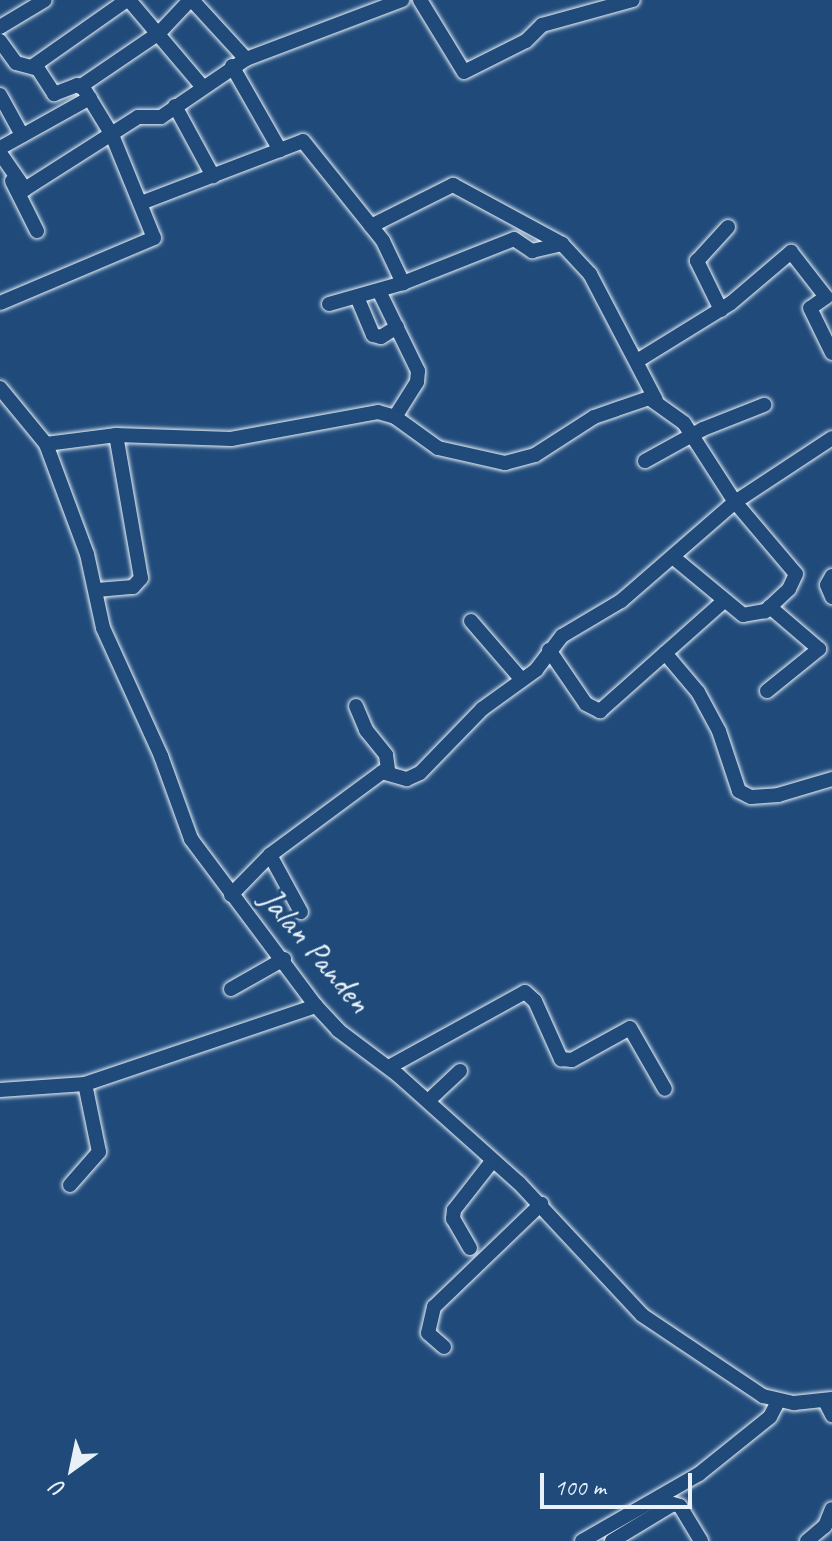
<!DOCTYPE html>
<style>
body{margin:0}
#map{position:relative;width:832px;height:1541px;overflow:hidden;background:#1f4a7a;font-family:Caveat,sans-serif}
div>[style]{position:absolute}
.roads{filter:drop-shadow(0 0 2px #e8f1f8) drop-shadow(0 0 2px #e8f1f8)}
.minor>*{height:14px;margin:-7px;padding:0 7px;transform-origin:7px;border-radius:7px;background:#1f4a7a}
span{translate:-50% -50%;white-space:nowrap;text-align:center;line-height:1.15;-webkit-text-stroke:6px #1f4a7a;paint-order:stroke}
.street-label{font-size:34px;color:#e8f1f8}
.north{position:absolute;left:32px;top:1429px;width:80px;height:80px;-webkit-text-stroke:6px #1f4a7a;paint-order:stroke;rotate:213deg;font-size:22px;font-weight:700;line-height:32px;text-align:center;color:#e8f1f8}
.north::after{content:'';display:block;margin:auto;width:28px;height:36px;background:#e8f1f8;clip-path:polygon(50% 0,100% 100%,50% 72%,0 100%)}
.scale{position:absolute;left:540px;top:1473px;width:152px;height:36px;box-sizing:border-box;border:4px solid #e8f1f8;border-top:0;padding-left:10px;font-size:24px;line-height:28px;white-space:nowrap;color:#e8f1f8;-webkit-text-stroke:6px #1f4a7a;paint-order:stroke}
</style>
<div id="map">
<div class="roads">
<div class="minor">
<div style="left:129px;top:0;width:113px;rotate:49.7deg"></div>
<div style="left:192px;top:0;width:80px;rotate:47.5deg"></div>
<div style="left:420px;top:0;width:84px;rotate:58.6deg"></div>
<div style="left:464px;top:72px;width:69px;rotate:-26.6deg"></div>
<div style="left:526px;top:41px;width:23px;rotate:-45deg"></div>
<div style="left:542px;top:25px;width:94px;rotate:-15.4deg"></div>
<div style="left:0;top:27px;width:52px;rotate:-31deg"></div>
<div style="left:0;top:41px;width:27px;rotate:54deg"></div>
<div style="left:16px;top:63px;width:23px;rotate:15deg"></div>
<div style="left:38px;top:69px;width:30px;rotate:57deg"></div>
<div style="left:54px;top:94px;width:25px;rotate:-21deg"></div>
<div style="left:77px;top:85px;width:8px;rotate:30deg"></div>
<div style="left:84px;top:89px;width:54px;rotate:58.7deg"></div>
<div style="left:112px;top:135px;width:111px;rotate:67.8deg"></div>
<div style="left:154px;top:238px;width:167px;rotate:157.1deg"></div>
<div style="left:33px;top:66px;width:115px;rotate:-35.1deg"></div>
<div style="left:232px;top:66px;width:97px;rotate:60.3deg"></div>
<div style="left:81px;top:86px;width:94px;rotate:-34.2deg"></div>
<div style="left:159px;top:33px;width:45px;rotate:-46.8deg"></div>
<div style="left:0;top:95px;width:46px;rotate:61.2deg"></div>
<div style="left:175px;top:106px;width:80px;rotate:61.5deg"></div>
<div style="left:0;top:148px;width:103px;rotate:-29.1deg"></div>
<div style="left:0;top:153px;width:44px;rotate:55.2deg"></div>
<div style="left:25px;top:189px;width:134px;rotate:-32.5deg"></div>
<div style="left:138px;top:117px;width:23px"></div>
<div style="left:161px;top:117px;width:103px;rotate:-34.3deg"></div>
<div style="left:246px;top:59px;width:167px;rotate:-20.7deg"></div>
<div style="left:12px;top:181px;width:56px;rotate:63.4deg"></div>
<div style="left:141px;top:203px;width:173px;rotate:-20.9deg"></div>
<div style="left:303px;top:141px;width:128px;rotate:51.3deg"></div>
<div style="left:383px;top:241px;width:47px;rotate:64.5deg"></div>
<div style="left:371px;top:226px;width:92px;rotate:-26.6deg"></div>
<div style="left:453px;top:185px;width:124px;rotate:28.4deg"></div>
<div style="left:379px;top:291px;width:89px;rotate:64deg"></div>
<div style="left:418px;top:371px;width:11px;rotate:95deg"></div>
<div style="left:417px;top:382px;width:41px;rotate:122.2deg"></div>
<div style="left:357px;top:297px;width:41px;rotate:67.2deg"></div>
<div style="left:373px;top:335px;width:8px;rotate:14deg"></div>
<div style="left:381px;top:337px;width:19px;rotate:-32deg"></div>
<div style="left:329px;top:304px;width:77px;rotate:-15.8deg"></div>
<div style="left:403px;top:283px;width:119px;rotate:-21.6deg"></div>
<div style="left:514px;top:239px;width:22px;rotate:34deg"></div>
<div style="left:532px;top:251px;width:31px;rotate:-13deg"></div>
<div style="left:562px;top:244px;width:41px;rotate:47deg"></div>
<div style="left:590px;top:274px;width:142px;rotate:62.4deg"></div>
<div style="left:721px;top:310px;width:55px;rotate:-116.1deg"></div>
<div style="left:697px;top:261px;width:46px;rotate:-47.6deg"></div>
<div style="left:637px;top:361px;width:110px;rotate:-31.7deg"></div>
<div style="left:731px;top:303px;width:79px;rotate:-40.4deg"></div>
<div style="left:791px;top:252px;width:57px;rotate:52.1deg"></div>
<div style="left:826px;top:297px;width:19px;rotate:145deg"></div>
<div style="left:810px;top:308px;width:50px;rotate:63.9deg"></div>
<div style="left:0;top:388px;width:72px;rotate:50.6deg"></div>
<div style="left:46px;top:444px;width:117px;rotate:69.6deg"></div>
<div style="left:87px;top:554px;width:76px;rotate:77.8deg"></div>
<div style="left:103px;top:628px;width:141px;rotate:65.6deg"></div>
<div style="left:161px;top:756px;width:88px;rotate:70.1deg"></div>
<div style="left:191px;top:839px;width:209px;rotate:53.2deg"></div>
<div style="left:316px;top:1006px;width:33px;rotate:47deg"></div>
<div style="left:338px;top:1030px;width:75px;rotate:36.9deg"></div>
<div style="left:398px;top:1075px;width:162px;rotate:41.8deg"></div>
<div style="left:519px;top:1183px;width:180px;rotate:47deg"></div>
<div style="left:642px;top:1315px;width:146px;rotate:33.8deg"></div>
<div style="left:763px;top:1396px;width:32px;rotate:13deg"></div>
<div style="left:794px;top:1403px;width:38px;rotate:-6deg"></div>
<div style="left:46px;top:444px;width:71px;rotate:-7.3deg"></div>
<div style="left:116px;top:435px;width:115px;rotate:2deg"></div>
<div style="left:231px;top:439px;width:149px;rotate:-10.4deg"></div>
<div style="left:378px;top:412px;width:18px;rotate:16deg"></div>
<div style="left:395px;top:417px;width:53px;rotate:35.8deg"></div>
<div style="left:438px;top:448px;width:69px;rotate:12.6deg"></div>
<div style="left:505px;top:463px;width:31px;rotate:-15deg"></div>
<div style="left:535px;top:455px;width:70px;rotate:-32.8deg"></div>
<div style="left:594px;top:417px;width:58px;rotate:-19.1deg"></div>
<div style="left:649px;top:398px;width:43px;rotate:35.5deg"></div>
<div style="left:684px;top:423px;width:94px;rotate:57.2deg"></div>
<div style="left:735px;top:502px;width:94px;rotate:49.7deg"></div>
<div style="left:796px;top:574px;width:17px;rotate:115deg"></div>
<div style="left:789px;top:589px;width:33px;rotate:137deg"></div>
<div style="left:765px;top:611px;width:22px;rotate:170deg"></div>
<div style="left:743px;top:615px;width:91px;rotate:-140.4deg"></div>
<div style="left:645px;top:461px;width:66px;rotate:-28.9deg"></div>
<div style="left:703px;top:429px;width:66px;rotate:-21.5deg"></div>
<div style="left:832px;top:576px;width:10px;rotate:119deg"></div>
<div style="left:827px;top:585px;width:13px;rotate:67deg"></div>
<div style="left:97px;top:590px;width:36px;rotate:-5deg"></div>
<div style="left:133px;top:587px;width:12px;rotate:-48deg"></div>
<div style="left:141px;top:578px;width:145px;rotate:-99.9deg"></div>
<div style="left:471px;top:621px;width:77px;rotate:49.2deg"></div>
<div style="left:549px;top:650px;width:65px;rotate:55.6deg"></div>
<div style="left:586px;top:704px;width:16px;rotate:27deg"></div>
<div style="left:600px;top:711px;width:166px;rotate:-41.6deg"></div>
<div style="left:665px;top:653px;width:51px;rotate:49.8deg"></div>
<div style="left:698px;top:692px;width:44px;rotate:61.7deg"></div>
<div style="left:719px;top:731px;width:63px;rotate:71.6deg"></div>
<div style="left:739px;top:791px;width:13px;rotate:27deg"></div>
<div style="left:751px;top:797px;width:27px;rotate:-4deg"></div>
<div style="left:778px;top:795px;width:56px;rotate:-16.5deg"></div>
<div style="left:767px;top:691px;width:67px;rotate:-38.9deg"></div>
<div style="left:819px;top:649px;width:65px;rotate:-139.4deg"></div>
<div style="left:356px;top:706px;width:26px;rotate:67deg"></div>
<div style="left:366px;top:730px;width:32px;rotate:51deg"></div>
<div style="left:386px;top:755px;width:15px;rotate:82deg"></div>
<div style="left:270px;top:855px;width:65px;rotate:61.5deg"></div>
<div style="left:231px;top:895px;width:56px;rotate:-45.7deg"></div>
<div style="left:270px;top:855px;width:139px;rotate:-36.5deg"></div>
<div style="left:382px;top:772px;width:26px;rotate:16deg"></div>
<div style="left:407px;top:779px;width:14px;rotate:-25deg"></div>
<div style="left:420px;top:773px;width:89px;rotate:-45.9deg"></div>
<div style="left:482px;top:709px;width:67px;rotate:-35.8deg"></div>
<div style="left:536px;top:670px;width:43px;rotate:-52.6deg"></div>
<div style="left:562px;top:636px;width:69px;rotate:-30.7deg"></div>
<div style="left:621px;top:601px;width:151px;rotate:-41deg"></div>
<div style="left:735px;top:502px;width:116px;rotate:-33.4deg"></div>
<div style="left:231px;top:989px;width:61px;rotate:-29.5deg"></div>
<div style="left:389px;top:1067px;width:155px;rotate:-28.9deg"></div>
<div style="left:525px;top:992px;width:13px;rotate:42deg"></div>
<div style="left:535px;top:1001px;width:64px;rotate:65.9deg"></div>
<div style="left:561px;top:1059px;width:11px;rotate:5deg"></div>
<div style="left:572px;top:1060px;width:66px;rotate:-28.9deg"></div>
<div style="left:630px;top:1028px;width:70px;rotate:60.2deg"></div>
<div style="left:0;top:1090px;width:85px;rotate:-4deg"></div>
<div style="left:85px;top:1084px;width:244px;rotate:-18.7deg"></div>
<div style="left:428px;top:1101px;width:44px;rotate:-43.2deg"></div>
<div style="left:70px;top:1185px;width:44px;rotate:-48.7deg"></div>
<div style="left:99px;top:1152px;width:69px;rotate:-101.6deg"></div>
<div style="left:470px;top:1248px;width:34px;rotate:-120deg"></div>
<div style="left:453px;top:1219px;width:9px;rotate:-84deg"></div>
<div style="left:454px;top:1210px;width:63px;rotate:-52deg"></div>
<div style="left:444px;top:1347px;width:21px;rotate:-139deg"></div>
<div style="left:428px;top:1333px;width:27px;rotate:-77deg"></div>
<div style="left:434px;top:1307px;width:149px;rotate:-43.9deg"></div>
<div style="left:825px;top:1401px;width:16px;rotate:63deg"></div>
<div style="left:582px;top:1541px;width:135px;rotate:-29.8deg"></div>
<div style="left:699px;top:1474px;width:91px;rotate:-38.8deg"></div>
<div style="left:770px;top:1417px;width:18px;rotate:-63deg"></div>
<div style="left:612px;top:1541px;width:71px;rotate:-31.2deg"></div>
<div style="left:673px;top:1504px;width:7px;rotate:16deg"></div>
<div style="left:680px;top:1506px;width:41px;rotate:59deg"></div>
<div style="left:807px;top:1541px;width:23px;rotate:-40deg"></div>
<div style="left:825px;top:1526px;width:18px;rotate:-68deg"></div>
</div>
</div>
<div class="street-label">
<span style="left:316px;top:950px;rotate:50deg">Jalan Panden</span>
</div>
<div class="north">U</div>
<div class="scale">100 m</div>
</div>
